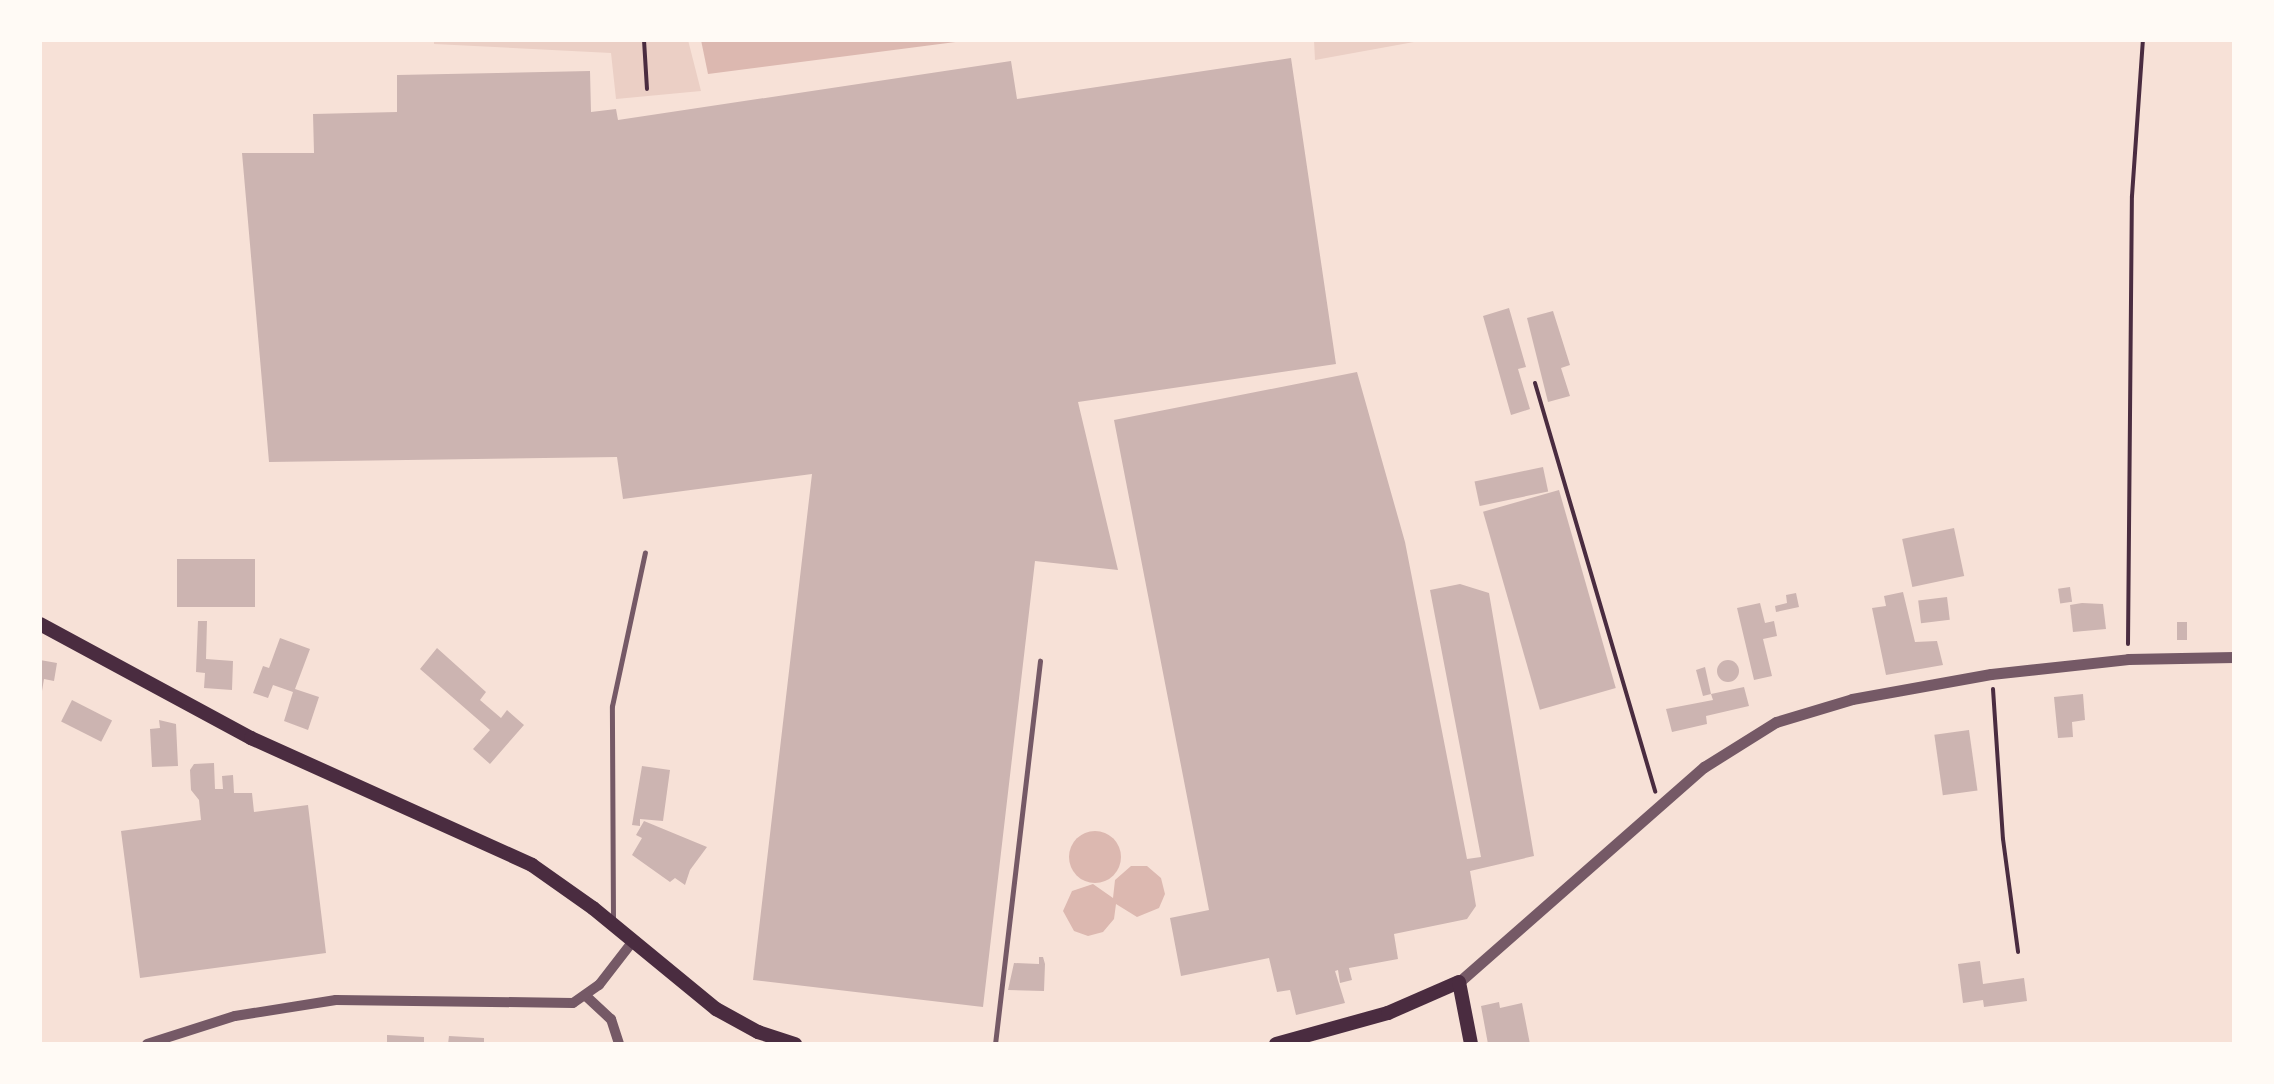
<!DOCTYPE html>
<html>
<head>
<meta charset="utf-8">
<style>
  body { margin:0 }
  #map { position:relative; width:2274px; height:1084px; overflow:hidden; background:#f7e1d7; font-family:"Fira Sans",sans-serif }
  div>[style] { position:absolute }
  .green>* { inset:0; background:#ebcfc5 }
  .water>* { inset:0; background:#dcb8b0 }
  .round { border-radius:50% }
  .building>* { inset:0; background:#ccb4b1; transform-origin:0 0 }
  .path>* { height:4px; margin:-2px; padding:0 2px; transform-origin:2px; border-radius:2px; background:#4a2c40 }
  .service>* { height:5px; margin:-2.5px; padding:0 2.5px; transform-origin:2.5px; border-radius:2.5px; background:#755966 }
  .minor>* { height:10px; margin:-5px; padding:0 5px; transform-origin:5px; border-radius:5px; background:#755966 }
  .tertiary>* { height:11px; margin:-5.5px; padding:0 5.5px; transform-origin:5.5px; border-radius:5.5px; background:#755966 }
  .secondary>* { height:14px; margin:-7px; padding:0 7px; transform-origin:7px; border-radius:7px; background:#4a2c40 }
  span { translate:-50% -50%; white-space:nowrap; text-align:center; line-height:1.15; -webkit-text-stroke:8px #fffaf5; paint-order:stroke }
  .frame { position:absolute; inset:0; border:42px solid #fffaf5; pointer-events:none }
</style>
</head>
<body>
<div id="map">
  <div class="green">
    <div style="clip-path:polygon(434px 40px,688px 40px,701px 91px,616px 99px,611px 53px,434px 44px)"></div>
    <div style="clip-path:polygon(1314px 40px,1425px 40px,1315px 60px)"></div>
  </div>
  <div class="water">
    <div style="clip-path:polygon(701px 40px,971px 40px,708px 74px)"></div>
    <div class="round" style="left:1069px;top:831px;width:52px;height:52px"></div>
    <div style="clip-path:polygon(1131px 866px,1147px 866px,1161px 878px,1165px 894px,1159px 908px,1137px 917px,1116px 904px,1114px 919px,1103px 932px,1088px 936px,1074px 931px,1063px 911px,1072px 891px,1093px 884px,1113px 898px,1115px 880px)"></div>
  </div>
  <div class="building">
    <div style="clip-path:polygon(1291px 58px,1336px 364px,1078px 402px,1118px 570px,1035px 561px,983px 1007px,753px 980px,812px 474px,623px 499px,617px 457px,269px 462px,242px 153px,314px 153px,313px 114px,397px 112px,397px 75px,590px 71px,591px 112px,616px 109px,618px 120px,1011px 61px,1017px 99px)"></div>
    <div style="clip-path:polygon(1509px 308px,1526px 367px,1518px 369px,1530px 409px,1511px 415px,1483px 316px)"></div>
    <div style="clip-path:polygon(1553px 311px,1570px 365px,1561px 368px,1570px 396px,1548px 402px,1527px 318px)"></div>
    <div style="clip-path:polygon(1357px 372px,1405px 542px,1467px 859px,1481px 857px,1430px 590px,1460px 584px,1489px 593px,1534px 856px,1470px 871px,1476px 906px,1467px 919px,1394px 934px,1398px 959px,1349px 968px,1352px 980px,1340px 983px,1338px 970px,1335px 971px,1345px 1003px,1296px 1015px,1290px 990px,1277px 992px,1269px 958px,1181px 976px,1170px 918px,1209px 910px,1114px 420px)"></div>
    <div style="left:1543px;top:467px;width:25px;height:70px;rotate:78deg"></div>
    <div style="left:1559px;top:490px;width:206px;height:79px;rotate:74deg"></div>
    <div style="left:1954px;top:528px;width:49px;height:53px;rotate:78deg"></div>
    <div style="left:255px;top:559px;width:48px;height:78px;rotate:90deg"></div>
    <div style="left:2070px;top:587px;width:15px;height:12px;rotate:82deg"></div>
    <div style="clip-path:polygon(1903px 592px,1915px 642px,1937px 641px,1943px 665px,1886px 675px,1872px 608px,1886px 606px,1884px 596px)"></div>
    <div style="clip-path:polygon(1796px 593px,1799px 607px,1776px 612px,1775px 606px,1787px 603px,1786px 595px)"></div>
    <div style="left:1947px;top:597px;width:23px;height:29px;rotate:83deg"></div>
    <div style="clip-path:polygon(1760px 603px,1765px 623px,1774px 621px,1777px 636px,1763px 639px,1772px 676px,1754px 680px,1737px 608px)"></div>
    <div style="clip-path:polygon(2082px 603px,2103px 604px,2106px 629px,2073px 632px,2070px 605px)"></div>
    <div style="clip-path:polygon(198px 621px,207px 621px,206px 659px,233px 661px,232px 690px,204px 688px,205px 673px,196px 672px)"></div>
    <div style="left:2187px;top:622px;width:18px;height:10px;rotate:90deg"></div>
    <div style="clip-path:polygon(280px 638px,310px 649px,295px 689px,319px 697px,308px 730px,284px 721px,293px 692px,273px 685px,268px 698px,253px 693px,263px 666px,269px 668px)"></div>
    <div style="clip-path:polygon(437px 648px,486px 692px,480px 700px,501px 718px,507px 710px,524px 725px,490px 764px,473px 749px,490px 730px,420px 669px)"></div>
    <div class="round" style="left:1717px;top:660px;width:22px;height:22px"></div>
    <div style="clip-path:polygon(40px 660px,57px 663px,54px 681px,44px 679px,42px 691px)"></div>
    <div style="clip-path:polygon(1705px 667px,1711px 694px,1703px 696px,1696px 670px)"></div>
    <div style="clip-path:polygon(1744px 687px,1749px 706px,1706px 716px,1707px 724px,1672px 732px,1666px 709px,1713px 700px,1711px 694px)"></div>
    <div style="clip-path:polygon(2083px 694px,2085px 720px,2072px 722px,2073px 737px,2058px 738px,2054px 697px)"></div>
    <div style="left:72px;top:700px;width:45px;height:24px;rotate:27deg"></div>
    <div style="clip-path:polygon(159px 720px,176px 724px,178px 766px,152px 767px,150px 729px,160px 728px)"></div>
    <div style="left:1969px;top:730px;width:61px;height:35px;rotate:82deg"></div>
    <div style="clip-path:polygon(214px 763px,215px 789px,223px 789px,222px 776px,233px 775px,234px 793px,252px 793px,254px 812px,308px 805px,326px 953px,140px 978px,121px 831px,201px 820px,199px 800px,191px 790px,190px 770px,194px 764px)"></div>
    <div style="clip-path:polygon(642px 766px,670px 770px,663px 821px,640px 819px,640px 826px,632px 825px)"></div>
    <div style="clip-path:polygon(644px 821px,707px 847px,690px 870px,685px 885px,675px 878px,670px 882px,632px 855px,642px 838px,636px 835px)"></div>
    <div style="clip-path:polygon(1039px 957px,1043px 957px,1045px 964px,1044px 991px,1008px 990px,1014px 963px,1039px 964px)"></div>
    <div style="clip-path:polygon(1980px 961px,1983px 984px,2024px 978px,2027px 1001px,1984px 1007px,1983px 1000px,1963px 1003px,1958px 964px)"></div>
    <div style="clip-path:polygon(1499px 1002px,1500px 1008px,1522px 1003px,1530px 1044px,1488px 1044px,1481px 1006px)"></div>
    <div style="clip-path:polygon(387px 1035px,424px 1037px,424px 1044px,387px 1044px)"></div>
    <div style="clip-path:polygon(449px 1036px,484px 1038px,484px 1044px,448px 1044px)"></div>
  </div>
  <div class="path">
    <div style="left:644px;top:40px;width:49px;rotate:86.5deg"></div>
    <div style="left:1535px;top:383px;width:426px;rotate:73.6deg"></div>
    <div style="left:2128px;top:644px;width:448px;rotate:-89.5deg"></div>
    <div style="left:2132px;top:196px;width:156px;rotate:-86deg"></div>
    <div style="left:1993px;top:689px;width:150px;rotate:86.2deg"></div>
    <div style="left:2003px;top:839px;width:114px;rotate:82.4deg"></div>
  </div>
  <div class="service">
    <div style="left:613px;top:920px;width:214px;rotate:-90.3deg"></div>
    <div style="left:612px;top:706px;width:157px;rotate:-77.9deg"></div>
    <div style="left:995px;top:1044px;width:386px;rotate:-83.3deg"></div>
  </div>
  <div class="minor">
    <div style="left:587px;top:997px;width:33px;rotate:43deg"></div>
    <div style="left:611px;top:1019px;width:26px;rotate:72deg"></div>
    <div style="left:147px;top:1044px;width:92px;rotate:-17.7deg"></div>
    <div style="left:235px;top:1016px;width:102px;rotate:-9deg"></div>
    <div style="left:336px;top:1000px;width:237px;rotate:0.7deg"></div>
    <div style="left:573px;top:1003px;width:32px;rotate:-35deg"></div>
    <div style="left:599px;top:985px;width:56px;rotate:-52.3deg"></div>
  </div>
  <div class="tertiary">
    <div style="left:1459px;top:982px;width:326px;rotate:-41.3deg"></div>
    <div style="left:1704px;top:767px;width:85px;rotate:-32deg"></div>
    <div style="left:1776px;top:722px;width:79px;rotate:-16.8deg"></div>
    <div style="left:1852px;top:699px;width:141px;rotate:-10.2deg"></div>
    <div style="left:1991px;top:674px;width:138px;rotate:-6.2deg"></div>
    <div style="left:2128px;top:659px;width:106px;rotate:-1.1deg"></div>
  </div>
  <div class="secondary">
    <div style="left:40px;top:624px;width:240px;rotate:28.4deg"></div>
    <div style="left:251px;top:738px;width:308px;rotate:24.3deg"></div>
    <div style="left:532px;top:865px;width:75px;rotate:35.2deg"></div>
    <div style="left:593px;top:908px;width:159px;rotate:39.4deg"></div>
    <div style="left:716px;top:1009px;width:48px;rotate:28.7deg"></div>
    <div style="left:758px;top:1032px;width:39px;rotate:18deg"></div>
    <div style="left:1276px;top:1044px;width:116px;rotate:-15.5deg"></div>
    <div style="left:1388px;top:1013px;width:77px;rotate:-23.6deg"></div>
    <div style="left:1459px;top:982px;width:63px;rotate:79deg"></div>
  </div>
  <div class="frame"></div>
</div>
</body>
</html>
